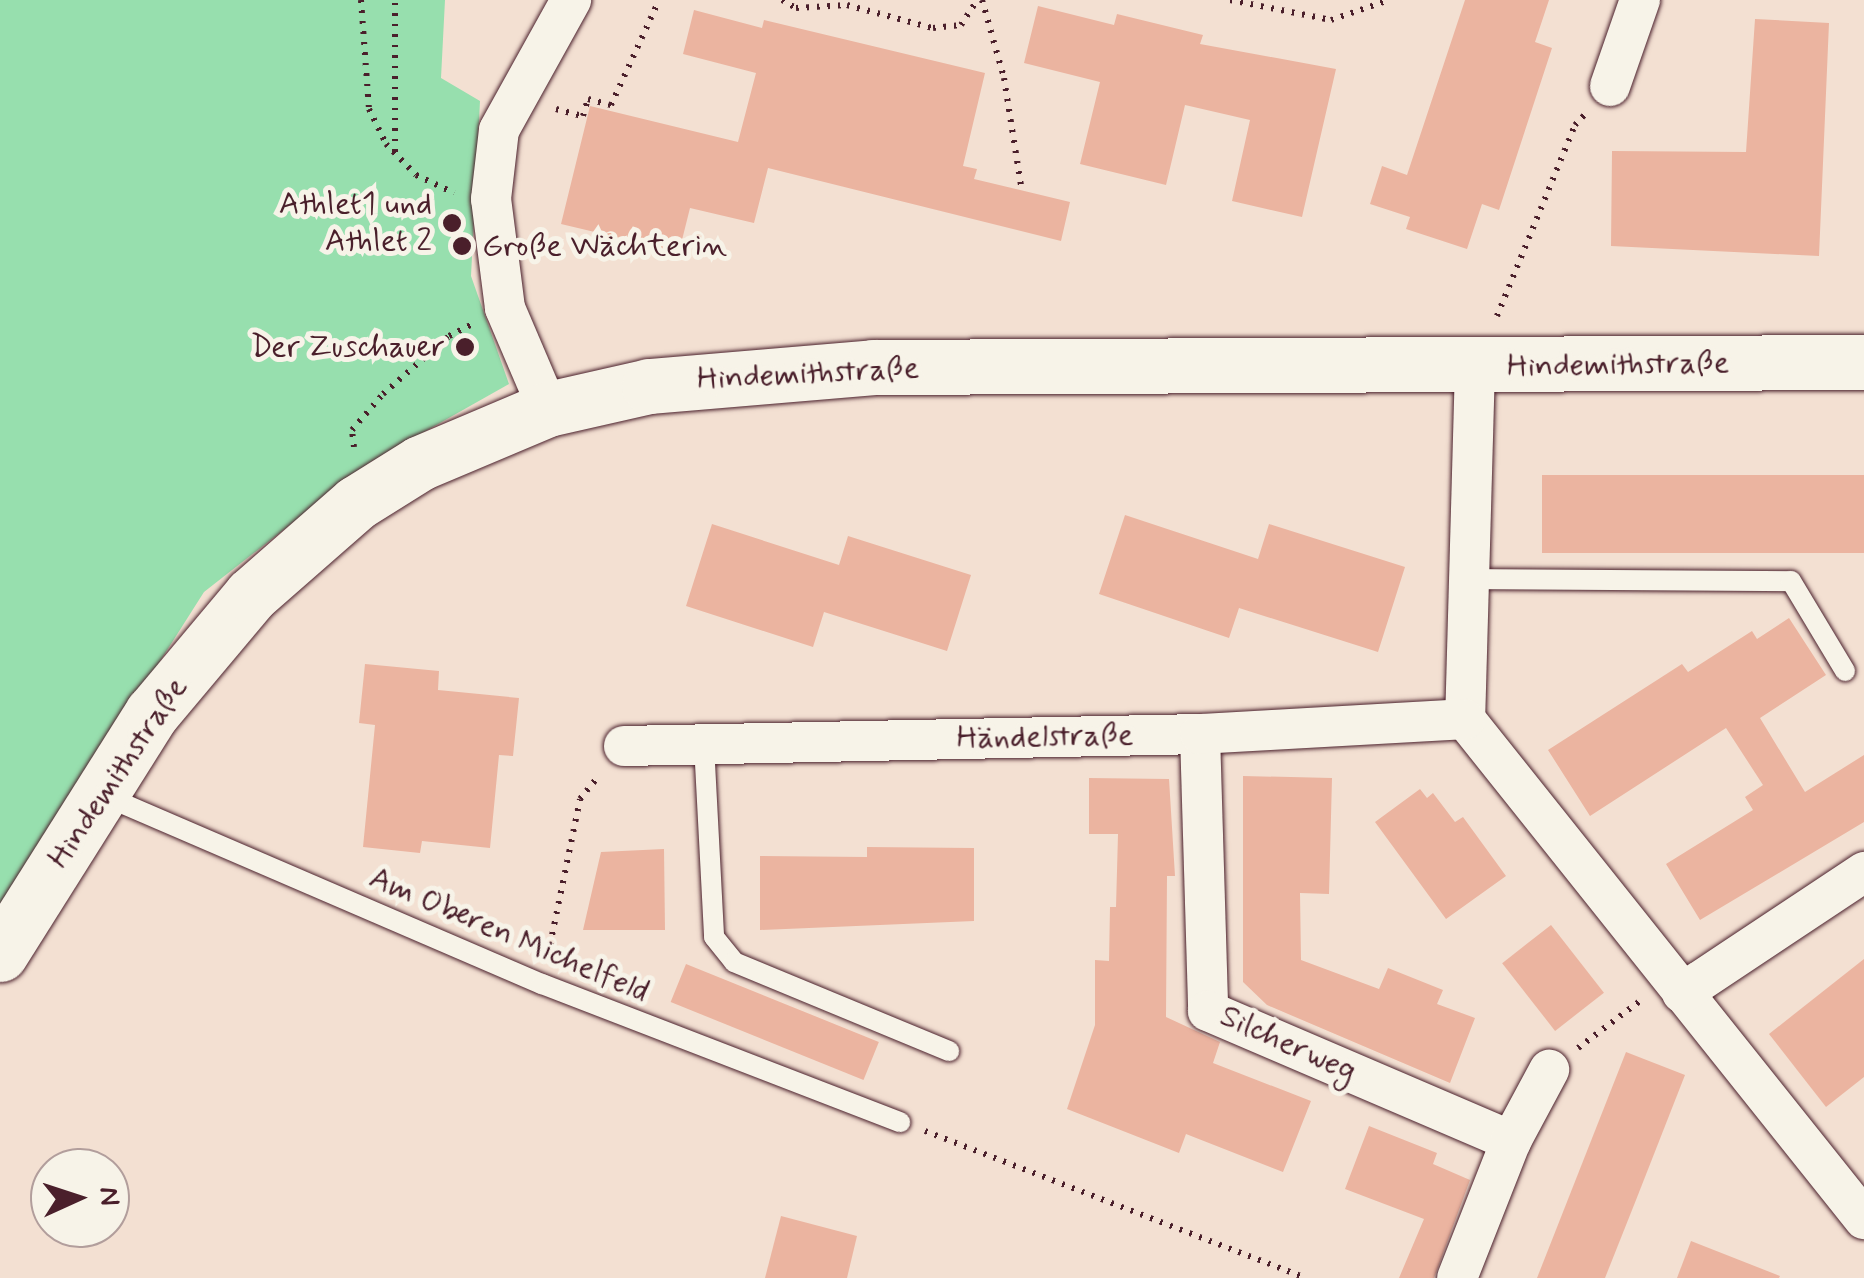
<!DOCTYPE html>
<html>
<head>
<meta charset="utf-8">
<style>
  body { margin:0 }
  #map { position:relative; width:1864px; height:1278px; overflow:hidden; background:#f3e0d2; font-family:Mynerve,sans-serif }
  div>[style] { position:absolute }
  .green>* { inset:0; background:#97dfae }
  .building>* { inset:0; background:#ebb4a0; transform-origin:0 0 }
  .path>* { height:6px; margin-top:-3px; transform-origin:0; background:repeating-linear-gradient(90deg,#4a1f2b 0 2.5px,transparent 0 10.5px) }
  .roads { filter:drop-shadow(0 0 2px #4a1f2b) drop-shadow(0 0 2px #4a1f2b) }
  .lane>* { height:20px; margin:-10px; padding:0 10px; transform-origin:10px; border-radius:10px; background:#f7f3e8 }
  .street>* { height:40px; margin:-20px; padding:0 20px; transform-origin:20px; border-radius:20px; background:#f7f3e8 }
  .secondary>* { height:55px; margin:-27.5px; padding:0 27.5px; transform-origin:27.5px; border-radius:27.5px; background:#f7f3e8 }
  .dots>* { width:28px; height:28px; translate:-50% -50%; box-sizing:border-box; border:5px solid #f7f3e8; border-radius:50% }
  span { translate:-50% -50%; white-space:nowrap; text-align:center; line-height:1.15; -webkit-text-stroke:10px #f7f3e8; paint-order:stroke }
  .poi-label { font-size:32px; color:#4a1f2b }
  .right { translate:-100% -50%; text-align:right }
  .left { translate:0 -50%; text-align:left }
  .street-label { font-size:32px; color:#4a1f2b }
  .north { position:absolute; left:30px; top:1148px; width:100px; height:100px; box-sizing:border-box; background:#f7f3e8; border:2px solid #b29e9c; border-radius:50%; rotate:87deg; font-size:28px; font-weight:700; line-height:40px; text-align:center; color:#4a1f2b }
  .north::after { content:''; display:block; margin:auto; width:35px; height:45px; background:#4a1f2b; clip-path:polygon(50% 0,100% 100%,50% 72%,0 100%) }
</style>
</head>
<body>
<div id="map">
  <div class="green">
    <div style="clip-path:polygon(0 0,445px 0,441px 78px,480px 101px,471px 276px,509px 384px,369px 463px,204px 592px,0 913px)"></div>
  </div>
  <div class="building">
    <div style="clip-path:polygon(1465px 0,1549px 0,1535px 42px,1552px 48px,1499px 210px,1482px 204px,1467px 249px,1406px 229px,1410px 217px,1370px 204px,1382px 166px,1407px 175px)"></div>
    <div style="clip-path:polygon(1038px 6px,1114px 25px,1117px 14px,1203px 35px,1200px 44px,1336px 69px,1302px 217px,1232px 201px,1250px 120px,1185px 105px,1166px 185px,1080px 164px,1100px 82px,1024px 63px)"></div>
    <div style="clip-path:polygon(694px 10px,762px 28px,764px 20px,985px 73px,963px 166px,977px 169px,974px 179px,1070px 202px,1061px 241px,768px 168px,754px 223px,690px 208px,679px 252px,561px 224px,590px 106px,738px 142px,756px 73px,683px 54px)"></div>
    <div style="clip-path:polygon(1755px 19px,1829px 23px,1819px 256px,1611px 246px,1612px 151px,1746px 152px)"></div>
    <div style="left:1542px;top:475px;width:322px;height:78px"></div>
    <div style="clip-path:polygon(1125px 515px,1258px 559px,1269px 524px,1405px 567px,1378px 652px,1239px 608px,1229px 638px,1099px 594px)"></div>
    <div style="clip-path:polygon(712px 524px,839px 565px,848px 536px,971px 575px,947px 651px,824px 612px,813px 647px,686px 606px)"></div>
    <div style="clip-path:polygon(1789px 618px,1826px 675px,1760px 718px,1805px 792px,1864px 755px,1864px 822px,1700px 920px,1666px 864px,1753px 810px,1745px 797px,1763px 785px,1726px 728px,1590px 816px,1548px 750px,1682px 664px,1688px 672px,1752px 631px,1757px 639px)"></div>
    <div style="clip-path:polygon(365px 664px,439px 671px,438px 690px,519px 698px,513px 756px,499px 755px,490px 848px,422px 841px,420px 853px,363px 847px,375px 725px,359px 723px)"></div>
    <div style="clip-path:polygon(1243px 776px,1332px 778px,1329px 894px,1300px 893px,1301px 960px,1379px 989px,1388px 968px,1443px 990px,1437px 1004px,1475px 1018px,1450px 1083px,1267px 1005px,1243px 982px)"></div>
    <div style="clip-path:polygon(1089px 778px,1169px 779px,1175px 876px,1167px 876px,1166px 1017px,1220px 1042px,1213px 1063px,1311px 1101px,1283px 1172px,1186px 1134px,1179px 1153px,1067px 1109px,1095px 1025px,1095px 960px,1109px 961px,1110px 907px,1116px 907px,1118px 834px,1089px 834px)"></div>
    <div style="clip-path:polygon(1420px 789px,1427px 798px,1433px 793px,1455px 822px,1463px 817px,1506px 876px,1446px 919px,1375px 822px)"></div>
    <div style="clip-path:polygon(867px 847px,974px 848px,974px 921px,760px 930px,760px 856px,867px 857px)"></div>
    <div style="clip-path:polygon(664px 849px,665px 930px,583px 930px,601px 852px)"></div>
    <div style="left:1551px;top:925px;width:86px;height:62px;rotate:52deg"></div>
    <div style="clip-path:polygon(1864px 959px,1864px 1077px,1826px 1107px,1769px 1034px)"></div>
    <div style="left:686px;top:964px;width:208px;height:41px;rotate:22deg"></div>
    <div style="clip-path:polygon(1626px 1052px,1685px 1075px,1636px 1200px,1605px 1278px,1537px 1278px)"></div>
    <div style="clip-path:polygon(1369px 1126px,1437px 1153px,1433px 1164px,1470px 1180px,1434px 1278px,1399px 1278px,1424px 1219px,1345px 1189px)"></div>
    <div style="clip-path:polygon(781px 1216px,857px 1236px,847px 1278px,765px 1278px)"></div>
    <div style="clip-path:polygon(1691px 1241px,1780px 1276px,1779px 1278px,1677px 1278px)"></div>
  </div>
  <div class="path">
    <div style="left:361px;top:0;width:109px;rotate:85.8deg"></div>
    <div style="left:369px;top:109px;width:39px;rotate:64deg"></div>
    <div style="left:386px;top:144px;width:43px;rotate:45.9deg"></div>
    <div style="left:416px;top:175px;width:42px;rotate:25.3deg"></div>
    <div style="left:782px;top:0;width:16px;rotate:30deg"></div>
    <div style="left:796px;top:8px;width:51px;rotate:-3.4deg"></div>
    <div style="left:847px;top:5px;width:89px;rotate:15deg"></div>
    <div style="left:933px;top:28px;width:28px;rotate:-6deg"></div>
    <div style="left:961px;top:25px;width:30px;rotate:-57deg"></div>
    <div style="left:982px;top:0;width:81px;rotate:74.2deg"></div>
    <div style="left:1004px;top:78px;width:108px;rotate:81deg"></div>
    <div style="left:1230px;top:0;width:103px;rotate:11.2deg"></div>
    <div style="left:1331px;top:20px;width:61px;rotate:-19deg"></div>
    <div style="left:556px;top:109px;width:28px;rotate:15deg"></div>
    <div style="left:583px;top:116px;width:18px;rotate:-74deg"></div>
    <div style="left:588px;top:99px;width:24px;rotate:15deg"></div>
    <div style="left:611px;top:105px;width:115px;rotate:-65.4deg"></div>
    <div style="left:395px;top:152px;width:152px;rotate:-90deg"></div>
    <div style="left:1497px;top:316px;width:206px;rotate:-67.8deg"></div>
    <div style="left:1575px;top:125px;width:16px;rotate:-47deg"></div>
    <div style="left:354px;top:447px;width:17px;rotate:-97deg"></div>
    <div style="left:352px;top:430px;width:48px;rotate:-49.3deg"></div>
    <div style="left:383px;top:394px;width:88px;rotate:-41.3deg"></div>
    <div style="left:449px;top:336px;width:25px;rotate:-27deg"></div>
    <div style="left:548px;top:955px;width:159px;rotate:-78.4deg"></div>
    <div style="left:580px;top:799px;width:28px;rotate:-51deg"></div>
    <div style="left:1578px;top:1048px;width:78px;rotate:-37.2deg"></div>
    <div style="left:925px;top:1131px;width:407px;rotate:21.1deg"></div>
  </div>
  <div class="roads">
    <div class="lane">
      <div style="left:1469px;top:579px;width:322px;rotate:0.4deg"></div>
      <div style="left:1791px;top:581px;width:105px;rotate:59deg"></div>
      <div style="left:704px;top:744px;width:193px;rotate:87deg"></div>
      <div style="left:714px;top:937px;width:32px;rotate:51deg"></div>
      <div style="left:734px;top:962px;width:233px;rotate:22.5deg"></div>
      <div style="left:105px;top:796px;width:476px;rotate:23.3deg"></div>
      <div style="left:542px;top:984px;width:384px;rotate:21.1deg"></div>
    </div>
    <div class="street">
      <div style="left:1610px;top:86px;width:91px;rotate:-70.8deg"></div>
      <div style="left:1475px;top:366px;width:353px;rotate:91.6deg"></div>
      <div style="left:1465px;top:719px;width:640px;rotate:51.41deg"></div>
      <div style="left:548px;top:409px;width:110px;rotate:-113.1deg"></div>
      <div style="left:505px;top:308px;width:110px;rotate:-97.3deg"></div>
      <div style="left:491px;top:199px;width:69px;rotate:-83.4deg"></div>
      <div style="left:499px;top:130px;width:149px;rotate:-61deg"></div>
      <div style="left:1200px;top:734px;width:277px;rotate:88.3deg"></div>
      <div style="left:1208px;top:1011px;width:330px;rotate:23.2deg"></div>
      <div style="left:1511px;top:1141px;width:147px;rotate:111.5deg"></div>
      <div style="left:624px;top:746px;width:576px;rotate:-1.19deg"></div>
      <div style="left:1200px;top:734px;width:265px;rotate:-3.2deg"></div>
      <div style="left:1682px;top:993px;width:219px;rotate:-33.6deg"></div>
      <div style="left:1511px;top:1141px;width:81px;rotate:-61.8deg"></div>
    </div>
    <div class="secondary">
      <div style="left:0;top:954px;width:285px;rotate:-57.8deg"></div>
      <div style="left:152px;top:713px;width:154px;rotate:-50deg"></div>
      <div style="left:251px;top:595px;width:140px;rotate:-41.2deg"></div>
      <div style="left:356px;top:503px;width:75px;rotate:-32deg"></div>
      <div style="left:420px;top:463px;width:139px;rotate:-22.9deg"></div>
      <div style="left:548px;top:409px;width:104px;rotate:-12.8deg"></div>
      <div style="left:649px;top:386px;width:225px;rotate:-4.8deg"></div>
      <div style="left:873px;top:367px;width:991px;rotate:-0.29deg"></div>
    </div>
  </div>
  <div class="dots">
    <div style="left:452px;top:223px;background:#4a1f2b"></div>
    <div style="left:462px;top:246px;background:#4a1f2b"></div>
    <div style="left:465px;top:347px;background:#4a1f2b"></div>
  </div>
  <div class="poi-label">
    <span class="right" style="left:432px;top:223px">Athlet1 und<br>Athlet 2</span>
    <span class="left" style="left:482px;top:246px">Große Wächterin</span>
    <span class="right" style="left:445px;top:347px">Der Zuschauer</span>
  </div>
  <div class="street-label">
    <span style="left:1618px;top:365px;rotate:-1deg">Hindemithstraße</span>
    <span style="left:808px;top:374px;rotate:-3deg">Hindemithstraße</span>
    <span style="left:1045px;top:737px;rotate:-1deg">Händelstraße</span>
    <span style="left:118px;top:773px;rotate:-56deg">Hindemithstraße</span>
    <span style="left:509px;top:935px;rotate:23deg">Am Oberen Michelfeld</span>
    <span style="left:1288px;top:1044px;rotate:24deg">Silcherweg</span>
  </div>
  <div class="north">N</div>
</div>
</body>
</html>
